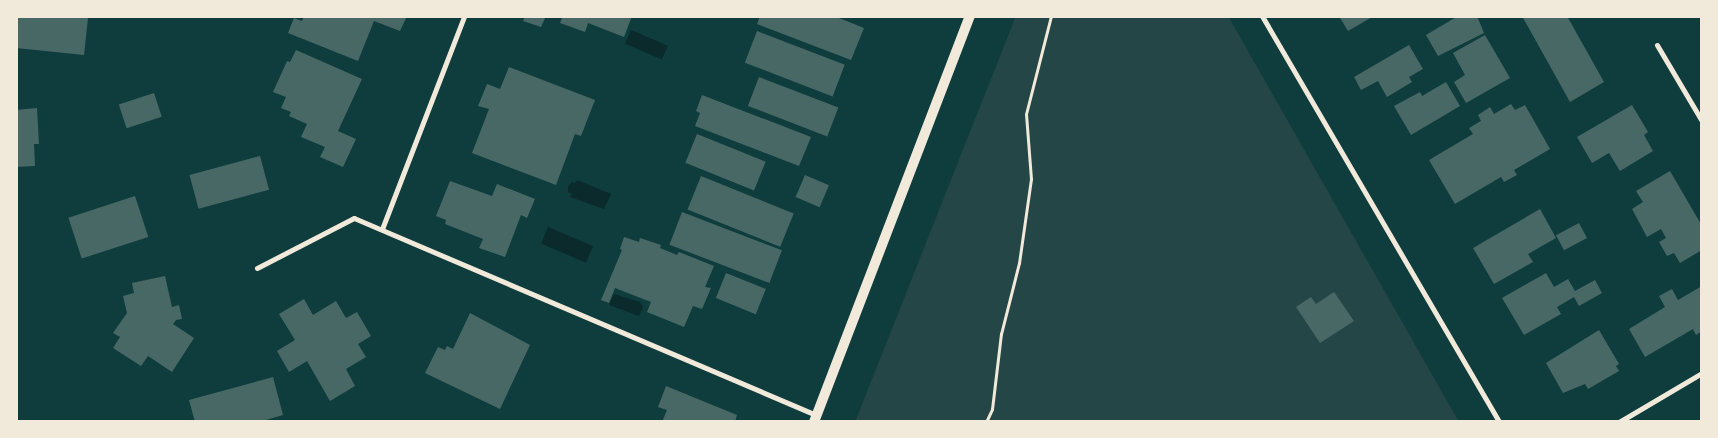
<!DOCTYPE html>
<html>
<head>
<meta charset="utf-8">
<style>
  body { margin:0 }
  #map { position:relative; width:1718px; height:438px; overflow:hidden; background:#0f3d3e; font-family:"Work Sans",sans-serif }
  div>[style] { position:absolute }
  .green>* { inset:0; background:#244646 }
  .water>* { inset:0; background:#0a2a2b; transform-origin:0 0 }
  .building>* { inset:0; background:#486865; transform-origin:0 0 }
  .path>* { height:3px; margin:-1.5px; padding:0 1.5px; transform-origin:1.5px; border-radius:1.5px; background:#f1e9da }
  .minor>* { height:5px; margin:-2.5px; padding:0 2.5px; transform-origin:2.5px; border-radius:2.5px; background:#f1e9da }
  .secondary>* { height:10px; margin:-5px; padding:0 5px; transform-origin:5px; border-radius:5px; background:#f1e9da }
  span { translate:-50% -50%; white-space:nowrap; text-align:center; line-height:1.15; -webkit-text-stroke:4px #f1e9da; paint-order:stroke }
  .frame { position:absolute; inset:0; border:18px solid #f1e9da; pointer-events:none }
</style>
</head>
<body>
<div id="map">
  <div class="green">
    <div style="clip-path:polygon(1016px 16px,1228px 16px,1459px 422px,855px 422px)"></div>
  </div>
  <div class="water">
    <div style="left:631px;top:30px;width:40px;height:15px;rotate:23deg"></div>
    <div style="clip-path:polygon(577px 180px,611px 194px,604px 209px,570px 197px,572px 194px,568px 192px,568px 186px,572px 182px,575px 183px)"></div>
    <div style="left:548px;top:227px;width:49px;height:18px;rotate:23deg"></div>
    <div style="clip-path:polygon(614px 294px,640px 302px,643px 307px,639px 316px,609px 305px)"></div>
  </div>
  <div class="building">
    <div style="clip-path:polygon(16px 16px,88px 18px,84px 55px,16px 48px)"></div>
    <div style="clip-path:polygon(304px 16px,407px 16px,400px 31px,374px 21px,358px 61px,288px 33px,294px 18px,302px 21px)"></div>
    <div style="clip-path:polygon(525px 16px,546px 16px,541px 27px,523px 21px)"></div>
    <div style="clip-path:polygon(558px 16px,632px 16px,624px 37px,588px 23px,585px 32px,560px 23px,562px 18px)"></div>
    <div style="clip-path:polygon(760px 16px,834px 16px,864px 28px,851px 60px,757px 24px)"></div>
    <div style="clip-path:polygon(1339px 16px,1374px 16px,1348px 31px)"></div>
    <div style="clip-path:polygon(1458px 16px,1477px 16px,1484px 33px,1438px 56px,1426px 35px)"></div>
    <div style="clip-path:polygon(1522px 16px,1567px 16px,1604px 82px,1570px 102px)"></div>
    <div style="left:757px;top:31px;width:94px;height:34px;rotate:21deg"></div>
    <div style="clip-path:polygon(1485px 35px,1510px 78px,1466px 103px,1454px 82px,1465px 75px,1453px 53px)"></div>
    <div style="clip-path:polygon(1409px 45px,1423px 69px,1409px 77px,1412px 82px,1387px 97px,1378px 81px,1361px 90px,1354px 77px)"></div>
    <div style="clip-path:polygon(296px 50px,362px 79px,338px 131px,356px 139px,343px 167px,320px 157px,325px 147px,301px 137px,307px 124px,289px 116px,291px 112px,281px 108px,286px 97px,273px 92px,287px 61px,290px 62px)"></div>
    <div style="clip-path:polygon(509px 67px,595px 100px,581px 136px,575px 134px,556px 185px,472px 153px,489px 109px,478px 106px,487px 84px,500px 89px)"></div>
    <div style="left:759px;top:77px;width:85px;height:31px;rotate:21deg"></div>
    <div style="clip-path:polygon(1446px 82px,1460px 106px,1411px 135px,1394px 106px,1420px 92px,1422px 96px)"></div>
    <div style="left:154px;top:93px;width:25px;height:37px;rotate:72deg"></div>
    <div style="clip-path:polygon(702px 95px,811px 137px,799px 166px,695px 126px,700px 113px,696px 111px)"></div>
    <div style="clip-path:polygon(1511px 104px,1515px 110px,1525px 105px,1550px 149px,1514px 170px,1517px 175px,1504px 182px,1501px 177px,1455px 204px,1429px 160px,1473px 134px,1469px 128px,1481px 121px,1478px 115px,1490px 107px,1494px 114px)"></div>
    <div style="clip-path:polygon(1632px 105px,1648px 132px,1644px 135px,1653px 151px,1620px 171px,1609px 153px,1592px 163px,1577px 137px)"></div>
    <div style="clip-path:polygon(37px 108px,39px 144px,34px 144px,35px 166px,16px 167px,16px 110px)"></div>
    <div style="left:697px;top:134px;width:74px;height:31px;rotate:22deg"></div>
    <div style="left:260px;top:156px;width:35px;height:73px;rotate:75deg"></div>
    <div style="clip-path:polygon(1670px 171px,1702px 226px,1702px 250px,1680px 263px,1674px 253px,1667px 256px,1659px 242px,1666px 238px,1661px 229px,1647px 237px,1632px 209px,1643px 202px,1636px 191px)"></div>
    <div style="left:805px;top:175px;width:26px;height:24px;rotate:23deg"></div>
    <div style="left:701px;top:176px;width:100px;height:36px;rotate:22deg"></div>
    <div style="clip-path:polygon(450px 181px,492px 196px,497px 184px,535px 199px,527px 218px,521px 215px,505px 257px,479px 248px,483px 239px,445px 224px,446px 220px,436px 216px)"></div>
    <div style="left:135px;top:196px;width:43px;height:70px;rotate:72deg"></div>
    <div style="clip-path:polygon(1540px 209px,1556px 238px,1528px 254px,1533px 262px,1494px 284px,1473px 248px)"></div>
    <div style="left:682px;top:212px;width:107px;height:35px;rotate:21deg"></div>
    <div style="left:1579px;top:223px;width:17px;height:26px;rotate:62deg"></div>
    <div style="clip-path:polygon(624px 237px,639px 242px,640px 238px,661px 245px,660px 248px,677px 255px,679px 252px,714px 266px,705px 287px,711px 288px,702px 309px,693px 306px,684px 327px,647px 312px,651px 302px,615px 288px,609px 303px,601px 300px,622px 250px,620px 249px)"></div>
    <div style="left:726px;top:273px;width:43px;height:27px;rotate:22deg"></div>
    <div style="clip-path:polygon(1546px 273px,1554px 287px,1568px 279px,1575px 291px,1595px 280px,1602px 293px,1579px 306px,1574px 297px,1557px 307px,1561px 314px,1524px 335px,1502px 298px)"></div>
    <div style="clip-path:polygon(165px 276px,172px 307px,179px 305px,182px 319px,176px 320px,173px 324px,194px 338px,172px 372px,148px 356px,141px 366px,113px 348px,120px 337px,113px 333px,127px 313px,123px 296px,134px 293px,132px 283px)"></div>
    <div style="clip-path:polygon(1702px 286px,1702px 331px,1696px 335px,1693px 329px,1645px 357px,1629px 329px,1665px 307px,1659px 296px,1672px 289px,1678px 300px)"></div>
    <div style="clip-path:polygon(1334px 292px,1354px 321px,1320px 343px,1296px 307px,1311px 297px,1316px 304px)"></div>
    <div style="clip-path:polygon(304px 299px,313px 315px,336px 301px,346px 318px,357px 312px,371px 336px,358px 344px,366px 357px,346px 369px,355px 386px,330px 401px,307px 361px,289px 372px,277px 351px,295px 340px,279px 314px)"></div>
    <div style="clip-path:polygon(470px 313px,530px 345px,500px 409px,425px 373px,438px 347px,445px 350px,447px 346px,453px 349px)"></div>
    <div style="clip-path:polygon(1599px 330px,1619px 364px,1616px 366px,1619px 371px,1588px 389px,1585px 384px,1563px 393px,1546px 363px)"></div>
    <div style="clip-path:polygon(273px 377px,283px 415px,259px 422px,195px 422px,189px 400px)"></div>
    <div style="clip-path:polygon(666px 386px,737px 415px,735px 422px,662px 422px,667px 410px,658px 407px)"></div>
  </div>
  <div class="path">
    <div style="left:986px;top:422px;width:14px;rotate:-65deg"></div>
    <div style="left:992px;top:409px;width:76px;rotate:-83.2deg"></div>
    <div style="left:1001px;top:334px;width:73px;rotate:-75.8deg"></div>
    <div style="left:1019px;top:263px;width:85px;rotate:-81.9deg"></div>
    <div style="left:1031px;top:179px;width:65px;rotate:-94.4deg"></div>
    <div style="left:1026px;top:114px;width:101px;rotate:-75.7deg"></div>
  </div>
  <div class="minor">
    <div style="left:1262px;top:16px;width:470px;rotate:59.7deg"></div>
    <div style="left:1657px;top:45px;width:88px;rotate:59.4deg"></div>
    <div style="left:382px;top:229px;width:228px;rotate:-68.9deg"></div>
    <div style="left:257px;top:268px;width:109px;rotate:-27.3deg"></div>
    <div style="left:354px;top:218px;width:502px;rotate:23.09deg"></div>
    <div style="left:1619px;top:422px;width:96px;rotate:-30.6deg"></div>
  </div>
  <div class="secondary">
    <div style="left:814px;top:422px;width:435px;rotate:-69deg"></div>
  </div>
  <div class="frame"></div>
</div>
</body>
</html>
